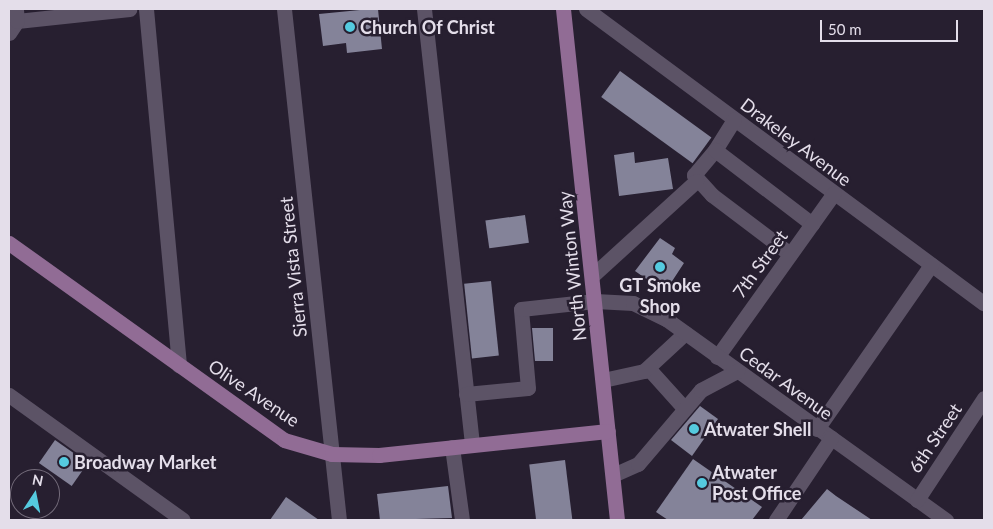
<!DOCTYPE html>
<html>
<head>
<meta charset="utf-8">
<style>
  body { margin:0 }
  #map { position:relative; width:993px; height:529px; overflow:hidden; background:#271f30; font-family:Lato,sans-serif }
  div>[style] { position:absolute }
  .building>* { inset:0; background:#848399; transform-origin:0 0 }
  .minor>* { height:15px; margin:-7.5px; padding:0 7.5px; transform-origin:7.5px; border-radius:7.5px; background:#5c5366 }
  .major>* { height:15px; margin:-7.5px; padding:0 7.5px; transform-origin:7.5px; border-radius:7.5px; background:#916c95 }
  .dots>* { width:14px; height:14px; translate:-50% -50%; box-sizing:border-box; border:2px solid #271f30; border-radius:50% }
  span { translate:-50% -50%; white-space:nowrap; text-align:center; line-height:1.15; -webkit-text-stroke:5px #271f30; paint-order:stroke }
  .poi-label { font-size:18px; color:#e4deea; font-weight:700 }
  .left { translate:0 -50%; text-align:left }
  .street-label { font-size:18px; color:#e4deea }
  .frame { position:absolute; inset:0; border:10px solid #e4deea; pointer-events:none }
  .north { position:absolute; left:10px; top:469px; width:50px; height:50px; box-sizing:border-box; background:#271f30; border:1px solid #736b7a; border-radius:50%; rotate:11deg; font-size:14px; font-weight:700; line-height:20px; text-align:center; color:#e4deea }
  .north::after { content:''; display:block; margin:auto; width:18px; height:22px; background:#55cadf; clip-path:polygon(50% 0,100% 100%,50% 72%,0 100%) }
  .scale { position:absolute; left:820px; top:20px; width:138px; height:22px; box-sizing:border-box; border:2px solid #e4deea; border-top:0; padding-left:6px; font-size:15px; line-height:18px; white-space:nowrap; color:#e4deea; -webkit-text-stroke:4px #271f30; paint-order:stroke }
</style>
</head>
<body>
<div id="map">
  <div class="building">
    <div style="clip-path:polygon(370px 9px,378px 9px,382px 49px,347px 53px,346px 43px,323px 46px,319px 14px)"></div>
    <div style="left:620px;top:71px;width:113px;height:32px;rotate:36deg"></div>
    <div style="clip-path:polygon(634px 152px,635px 163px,668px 158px,673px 189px,619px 196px,614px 155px)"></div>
    <div style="left:525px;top:215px;width:28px;height:40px;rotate:82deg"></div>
    <div style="clip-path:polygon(660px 238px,675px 248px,672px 254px,684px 263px,665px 292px,635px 271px)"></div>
    <div style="left:491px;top:281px;width:75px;height:27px;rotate:84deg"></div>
    <div style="clip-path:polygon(532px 328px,553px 328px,553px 361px,535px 361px)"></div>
    <div style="clip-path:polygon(700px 406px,718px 419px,692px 456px,671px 440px)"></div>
    <div style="left:55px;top:440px;width:40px;height:28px;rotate:35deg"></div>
    <div style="clip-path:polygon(693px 459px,762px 507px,752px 520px,668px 520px,656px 512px)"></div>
    <div style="left:565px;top:460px;width:60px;height:36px;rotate:83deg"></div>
    <div style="clip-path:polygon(448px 486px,452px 518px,380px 520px,377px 494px)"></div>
    <div style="clip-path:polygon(827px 489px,836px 496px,872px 520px,801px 520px)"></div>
    <div style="clip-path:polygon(286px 497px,319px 520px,270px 520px)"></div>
  </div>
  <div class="minor">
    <div style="left:146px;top:9px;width:358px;rotate:84.7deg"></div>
    <div style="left:284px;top:9px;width:514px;rotate:83.86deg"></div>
    <div style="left:424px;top:9px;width:438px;rotate:83.7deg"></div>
    <div style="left:586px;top:9px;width:495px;rotate:36.5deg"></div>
    <div style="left:17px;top:21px;width:113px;rotate:-6.1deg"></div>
    <div style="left:9px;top:33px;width:14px;rotate:-56deg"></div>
    <div style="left:17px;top:21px;width:12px;rotate:-95deg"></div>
    <div style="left:715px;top:150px;width:36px;rotate:-58deg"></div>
    <div style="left:790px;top:254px;width:98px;rotate:-142.9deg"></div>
    <div style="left:712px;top:195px;width:27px;rotate:-132deg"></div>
    <div style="left:694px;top:175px;width:33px;rotate:-50deg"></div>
    <div style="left:715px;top:150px;width:122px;rotate:37.3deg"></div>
    <div style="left:592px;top:276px;width:141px;rotate:-42.4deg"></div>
    <div style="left:717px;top:357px;width:201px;rotate:-54.5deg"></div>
    <div style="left:648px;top:368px;width:54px;rotate:48deg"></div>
    <div style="left:603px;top:380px;width:42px;rotate:-12.4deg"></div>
    <div style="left:644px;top:371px;width:56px;rotate:-42.8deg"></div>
    <div style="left:466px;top:394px;width:62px;rotate:-5.5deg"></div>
    <div style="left:528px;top:388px;width:79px;rotate:-95.1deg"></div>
    <div style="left:521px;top:309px;width:74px;rotate:-6.2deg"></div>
    <div style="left:595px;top:301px;width:38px;rotate:3deg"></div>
    <div style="left:633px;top:303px;width:37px;rotate:26deg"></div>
    <div style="left:666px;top:319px;width:345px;rotate:35.7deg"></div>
    <div style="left:9px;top:395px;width:214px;rotate:35.7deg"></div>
    <div style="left:817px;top:429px;width:200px;rotate:-55.2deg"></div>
    <div style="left:452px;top:447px;width:74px;rotate:82.2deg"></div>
    <div style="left:613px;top:475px;width:27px;rotate:-24deg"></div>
    <div style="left:638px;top:464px;width:97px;rotate:-49.6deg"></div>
    <div style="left:701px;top:390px;width:41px;rotate:-27.8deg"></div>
    <div style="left:917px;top:500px;width:122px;rotate:-56.7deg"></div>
    <div style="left:776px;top:520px;width:99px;rotate:-56.1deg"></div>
  </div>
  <div class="major">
    <div style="left:563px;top:9px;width:514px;rotate:83.97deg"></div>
    <div style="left:9px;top:243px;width:338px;rotate:35.6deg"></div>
    <div style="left:284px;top:440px;width:50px;rotate:16.3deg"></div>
    <div style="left:332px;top:454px;width:47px;rotate:1.2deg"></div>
    <div style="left:379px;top:455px;width:230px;rotate:-6deg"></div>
  </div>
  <div class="dots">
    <div style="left:350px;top:27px;background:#55cadf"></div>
    <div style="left:660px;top:267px;background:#55cadf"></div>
    <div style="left:694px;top:429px;background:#55cadf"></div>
    <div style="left:64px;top:462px;background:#55cadf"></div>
    <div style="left:702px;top:483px;background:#55cadf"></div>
  </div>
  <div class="poi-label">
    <span class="left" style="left:360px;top:27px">Church Of Christ</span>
    <span style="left:660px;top:296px">GT Smoke<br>Shop</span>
    <span class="left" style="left:704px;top:429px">Atwater Shell</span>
    <span class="left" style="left:74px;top:462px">Broadway Market</span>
    <span class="left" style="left:712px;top:483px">Atwater<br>Post Office</span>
  </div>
  <div class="street-label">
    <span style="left:796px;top:142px;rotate:37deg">Drakeley Avenue</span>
    <span style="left:760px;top:264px;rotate:-54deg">7th Street</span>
    <span style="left:572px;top:266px;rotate:-96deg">North Winton Way</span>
    <span style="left:293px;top:267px;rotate:-96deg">Sierra Vista Street</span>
    <span style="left:786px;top:383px;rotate:36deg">Cedar Avenue</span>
    <span style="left:254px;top:393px;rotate:34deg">Olive Avenue</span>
    <span style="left:935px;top:438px;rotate:-56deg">6th Street</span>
  </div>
  <div class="frame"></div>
  <div class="north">N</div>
  <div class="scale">50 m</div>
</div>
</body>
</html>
